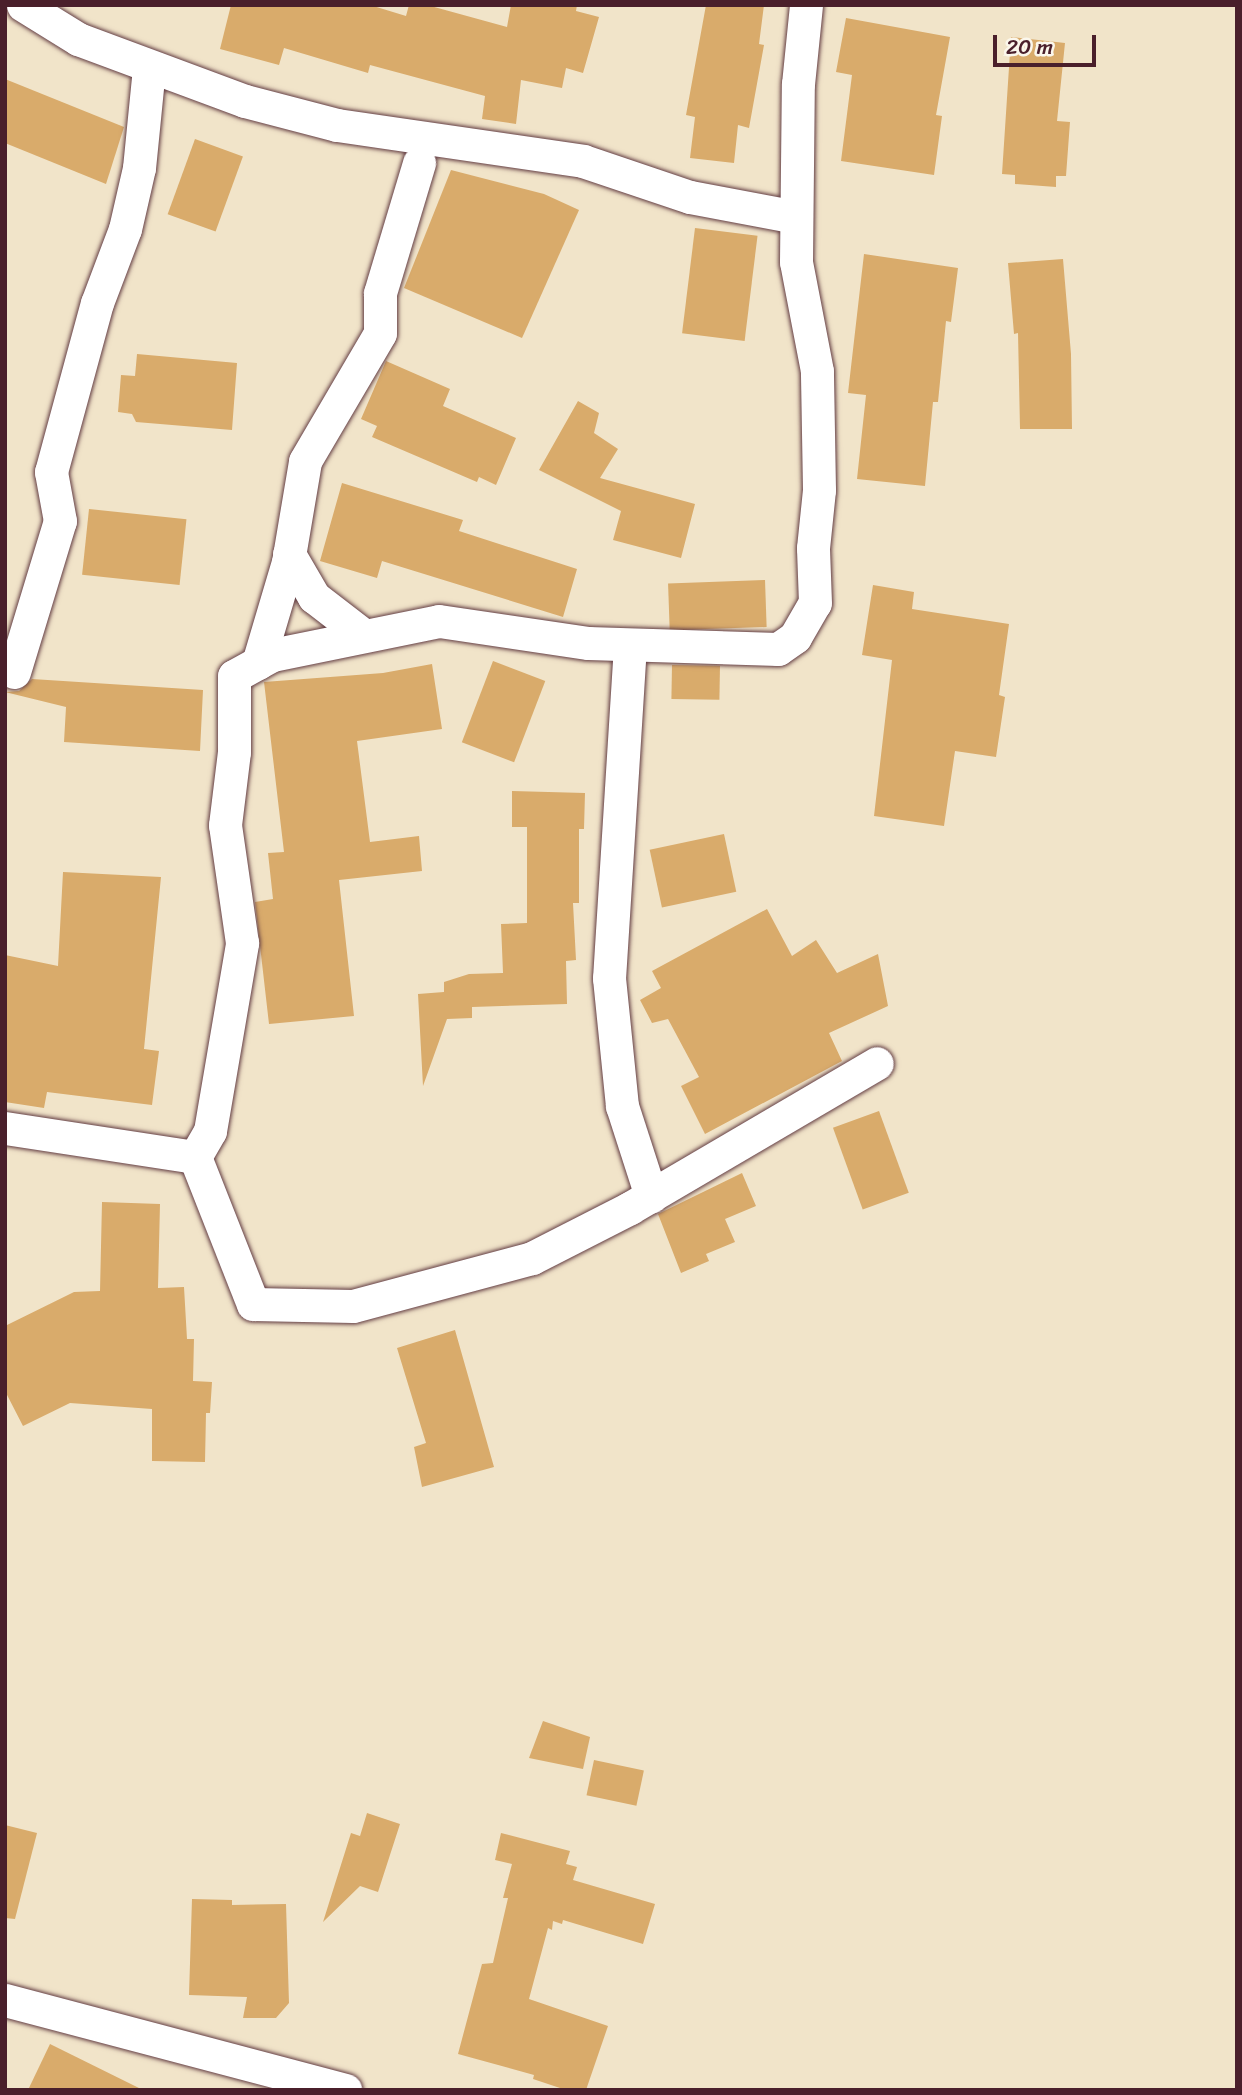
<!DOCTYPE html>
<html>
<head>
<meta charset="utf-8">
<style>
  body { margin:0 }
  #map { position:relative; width:1242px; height:2095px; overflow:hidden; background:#f1e4c9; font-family:Sriracha,sans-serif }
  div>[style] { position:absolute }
  .building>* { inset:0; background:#d9ab6b; transform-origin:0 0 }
  .roads { filter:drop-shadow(0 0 2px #633d43) drop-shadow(0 0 2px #633d43) }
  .street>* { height:33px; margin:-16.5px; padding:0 16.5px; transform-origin:16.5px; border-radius:16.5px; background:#fff }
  span { translate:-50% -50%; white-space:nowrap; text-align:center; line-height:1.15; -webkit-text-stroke:7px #fbf7ec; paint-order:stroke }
  .frame { position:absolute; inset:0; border:7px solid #4a1f2b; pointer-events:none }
  .scale { position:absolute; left:993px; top:35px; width:103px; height:32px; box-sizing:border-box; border:4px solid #4a1f2b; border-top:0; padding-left:9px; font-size:21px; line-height:24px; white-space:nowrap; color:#4a1f2b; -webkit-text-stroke:5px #fbf7ec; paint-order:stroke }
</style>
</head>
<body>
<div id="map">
  <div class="building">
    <div style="clip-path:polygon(231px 5px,370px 5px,406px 16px,409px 5px,427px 5px,507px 27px,511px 5px,577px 5px,576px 11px,599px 17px,583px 73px,566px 68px,562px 88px,521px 80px,516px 124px,482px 119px,485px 96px,370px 65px,368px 73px,284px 48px,279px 65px,220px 49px)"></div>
    <div style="clip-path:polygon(706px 5px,764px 5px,759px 44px,764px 45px,749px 128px,738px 125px,734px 163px,690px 158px,695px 117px,686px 115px)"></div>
    <div style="clip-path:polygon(846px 18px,950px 37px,936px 115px,942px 116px,934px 175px,841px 161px,852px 75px,836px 72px)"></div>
    <div style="clip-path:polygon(1011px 37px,1065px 43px,1057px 121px,1070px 122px,1066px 176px,1056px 176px,1056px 187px,1015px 184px,1015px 175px,1002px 174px)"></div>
    <div style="clip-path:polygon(5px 79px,124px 127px,106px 184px,5px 143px)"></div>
    <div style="left:195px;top:139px;width:51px;height:80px;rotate:20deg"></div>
    <div style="clip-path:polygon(451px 170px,544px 194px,579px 210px,522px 338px,404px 288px)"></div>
    <div style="left:695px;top:228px;width:63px;height:106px;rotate:7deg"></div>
    <div style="clip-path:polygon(864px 254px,958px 268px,951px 322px,946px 321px,938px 402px,933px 402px,925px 486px,857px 479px,866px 395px,848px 393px)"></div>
    <div style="clip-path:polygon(1063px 259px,1071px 354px,1072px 429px,1020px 429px,1018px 333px,1014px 334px,1008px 263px)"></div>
    <div style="clip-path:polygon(137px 354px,237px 363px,232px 430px,136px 422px,132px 414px,118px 412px,121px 375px,135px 376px)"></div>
    <div style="clip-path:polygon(386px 361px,450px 389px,443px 406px,516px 438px,496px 485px,479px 477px,477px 482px,372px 437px,377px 426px,361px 419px)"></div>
    <div style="clip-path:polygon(578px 401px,599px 413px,594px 433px,618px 449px,600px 478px,695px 504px,681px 558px,613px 540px,621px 511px,539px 470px)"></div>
    <div style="clip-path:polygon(342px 483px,463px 520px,459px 531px,577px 569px,563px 617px,382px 561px,377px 578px,320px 561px)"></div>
    <div style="left:89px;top:509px;width:98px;height:66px;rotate:6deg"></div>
    <div style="left:765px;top:580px;width:47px;height:97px;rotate:88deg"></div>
    <div style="clip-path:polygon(873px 585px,914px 592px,912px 609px,1009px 624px,999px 695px,1005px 697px,996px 757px,955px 751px,944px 826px,874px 816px,892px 660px,862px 655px)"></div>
    <div style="left:493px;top:661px;width:56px;height:87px;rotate:21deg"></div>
    <div style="clip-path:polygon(432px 664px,442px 729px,357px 741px,370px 842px,419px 836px,422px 871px,339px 880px,354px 1016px,269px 1024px,255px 902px,273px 899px,268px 853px,284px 852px,264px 682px,383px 673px)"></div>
    <div style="left:672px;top:665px;width:48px;height:34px;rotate:1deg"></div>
    <div style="clip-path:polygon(32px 679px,203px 690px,200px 751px,64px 742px,66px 707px,5px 692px,19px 691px)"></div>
    <div style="clip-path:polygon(512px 791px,585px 793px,584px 829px,579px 829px,579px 903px,573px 903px,576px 960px,566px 961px,567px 1004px,472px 1007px,472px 1018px,447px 1019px,423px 1086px,418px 994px,444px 992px,444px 982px,469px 974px,503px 973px,501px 924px,527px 923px,527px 827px,512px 827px)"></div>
    <div style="left:724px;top:834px;width:59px;height:76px;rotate:78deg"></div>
    <div style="clip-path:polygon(63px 872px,161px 877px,144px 1049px,159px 1051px,152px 1105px,47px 1092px,44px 1108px,5px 1102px,5px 955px,58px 966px)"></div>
    <div style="clip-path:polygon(767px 909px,792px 956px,816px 940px,837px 973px,878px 954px,888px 1006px,829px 1033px,842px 1061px,705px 1134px,681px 1086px,699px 1077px,668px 1019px,652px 1023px,640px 1000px,661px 988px,652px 971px)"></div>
    <div style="left:879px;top:1111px;width:87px;height:49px;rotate:70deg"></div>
    <div style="clip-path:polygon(742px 1173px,756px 1206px,725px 1219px,735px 1242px,706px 1254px,709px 1261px,681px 1273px,658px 1214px)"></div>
    <div style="clip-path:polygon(102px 1202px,160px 1204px,158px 1288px,184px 1287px,187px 1339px,194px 1339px,193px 1381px,212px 1382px,210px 1413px,206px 1413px,205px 1462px,152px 1461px,152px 1409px,70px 1403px,23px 1426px,5px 1391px,5px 1326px,74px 1292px,100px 1291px)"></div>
    <div style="clip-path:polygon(455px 1330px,494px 1467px,422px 1487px,414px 1447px,426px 1443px,397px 1348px)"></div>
    <div style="clip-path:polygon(543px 1721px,590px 1737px,583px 1769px,529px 1758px)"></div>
    <div style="left:594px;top:1760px;width:51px;height:36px;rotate:12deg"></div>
    <div style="clip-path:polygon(367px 1813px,400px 1824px,378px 1892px,360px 1886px,323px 1922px,351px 1833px,360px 1836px)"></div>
    <div style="clip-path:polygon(5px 1825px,37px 1833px,15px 1919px,5px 1918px)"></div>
    <div style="clip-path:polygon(501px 1833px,570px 1851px,566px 1864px,577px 1867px,573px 1880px,655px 1904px,643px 1944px,563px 1920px,562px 1924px,553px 1921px,552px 1930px,548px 1928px,529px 1999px,608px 2026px,586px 2090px,566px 2090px,533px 2079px,534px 2075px,458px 2054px,482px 1964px,493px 1963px,508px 1898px,503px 1898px,512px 1864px,495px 1860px)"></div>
    <div style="clip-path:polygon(192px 1899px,232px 1900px,232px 1905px,286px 1904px,289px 2003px,276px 2018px,243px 2018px,247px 1997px,189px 1995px)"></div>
    <div style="clip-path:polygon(50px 2044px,143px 2090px,28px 2090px)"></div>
  </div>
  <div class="roads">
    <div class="street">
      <div style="left:23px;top:5px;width:65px;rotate:31.7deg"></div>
      <div style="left:78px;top:39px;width:178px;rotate:20.4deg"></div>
      <div style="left:245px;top:101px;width:95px;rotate:14.6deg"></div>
      <div style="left:337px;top:125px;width:249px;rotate:8.3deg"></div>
      <div style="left:583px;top:161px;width:113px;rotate:18.6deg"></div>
      <div style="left:690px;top:197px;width:108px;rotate:10.7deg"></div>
      <div style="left:289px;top:554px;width:50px;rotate:59.8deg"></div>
      <div style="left:314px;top:597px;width:61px;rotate:37.6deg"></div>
      <div style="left:630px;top:645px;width:334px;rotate:93.6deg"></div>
      <div style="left:609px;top:978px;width:129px;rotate:84.2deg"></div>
      <div style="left:622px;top:1106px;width:95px;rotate:72.1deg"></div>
      <div style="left:258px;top:663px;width:105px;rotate:-73.5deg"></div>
      <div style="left:288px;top:562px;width:102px;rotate:-80.4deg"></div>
      <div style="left:305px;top:461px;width:148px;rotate:-59.6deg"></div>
      <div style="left:380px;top:333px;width:40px;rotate:-90deg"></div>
      <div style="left:380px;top:293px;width:136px;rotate:-73.3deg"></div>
      <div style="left:14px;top:672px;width:158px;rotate:-73.1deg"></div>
      <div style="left:60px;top:521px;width:50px;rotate:-100.4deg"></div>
      <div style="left:51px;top:472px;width:175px;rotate:-74.8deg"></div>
      <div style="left:97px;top:303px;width:79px;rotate:-69.3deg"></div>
      <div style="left:125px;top:229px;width:63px;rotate:-77.1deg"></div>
      <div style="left:139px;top:168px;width:100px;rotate:-84.3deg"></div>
      <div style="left:5px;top:1128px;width:192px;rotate:8.7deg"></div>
      <div style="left:195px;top:1157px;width:30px;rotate:-60deg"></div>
      <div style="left:210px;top:1131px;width:191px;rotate:-80.3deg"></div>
      <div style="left:242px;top:943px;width:119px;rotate:-98.2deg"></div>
      <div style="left:225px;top:825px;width:74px;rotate:-83deg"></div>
      <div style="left:234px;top:752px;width:76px;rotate:-90deg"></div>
      <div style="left:234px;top:676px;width:43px;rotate:-28.9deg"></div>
      <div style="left:272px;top:655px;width:170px;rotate:-11.5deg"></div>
      <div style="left:439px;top:621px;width:151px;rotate:8.4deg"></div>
      <div style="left:588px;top:643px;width:190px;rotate:1.8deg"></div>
      <div style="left:778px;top:649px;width:21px;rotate:-35deg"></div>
      <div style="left:795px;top:637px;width:39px;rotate:-60deg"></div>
      <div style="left:815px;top:603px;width:55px;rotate:-92.1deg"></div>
      <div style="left:813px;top:548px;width:58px;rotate:-84.1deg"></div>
      <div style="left:819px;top:490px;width:119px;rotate:-91deg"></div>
      <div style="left:817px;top:371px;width:111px;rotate:-100.9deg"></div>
      <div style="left:796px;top:262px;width:178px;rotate:-89.4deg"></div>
      <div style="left:798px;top:84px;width:79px;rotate:-84.2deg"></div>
      <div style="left:195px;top:1157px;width:158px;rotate:68.5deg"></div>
      <div style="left:253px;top:1304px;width:100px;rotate:1.1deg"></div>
      <div style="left:353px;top:1306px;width:185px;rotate:-15deg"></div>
      <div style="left:532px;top:1258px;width:110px;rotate:-27deg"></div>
      <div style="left:630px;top:1208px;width:286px;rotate:-30.4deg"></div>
      <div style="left:5px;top:2000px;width:352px;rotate:14.8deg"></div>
    </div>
  </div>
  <div class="frame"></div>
  <div class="scale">20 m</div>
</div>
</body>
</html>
